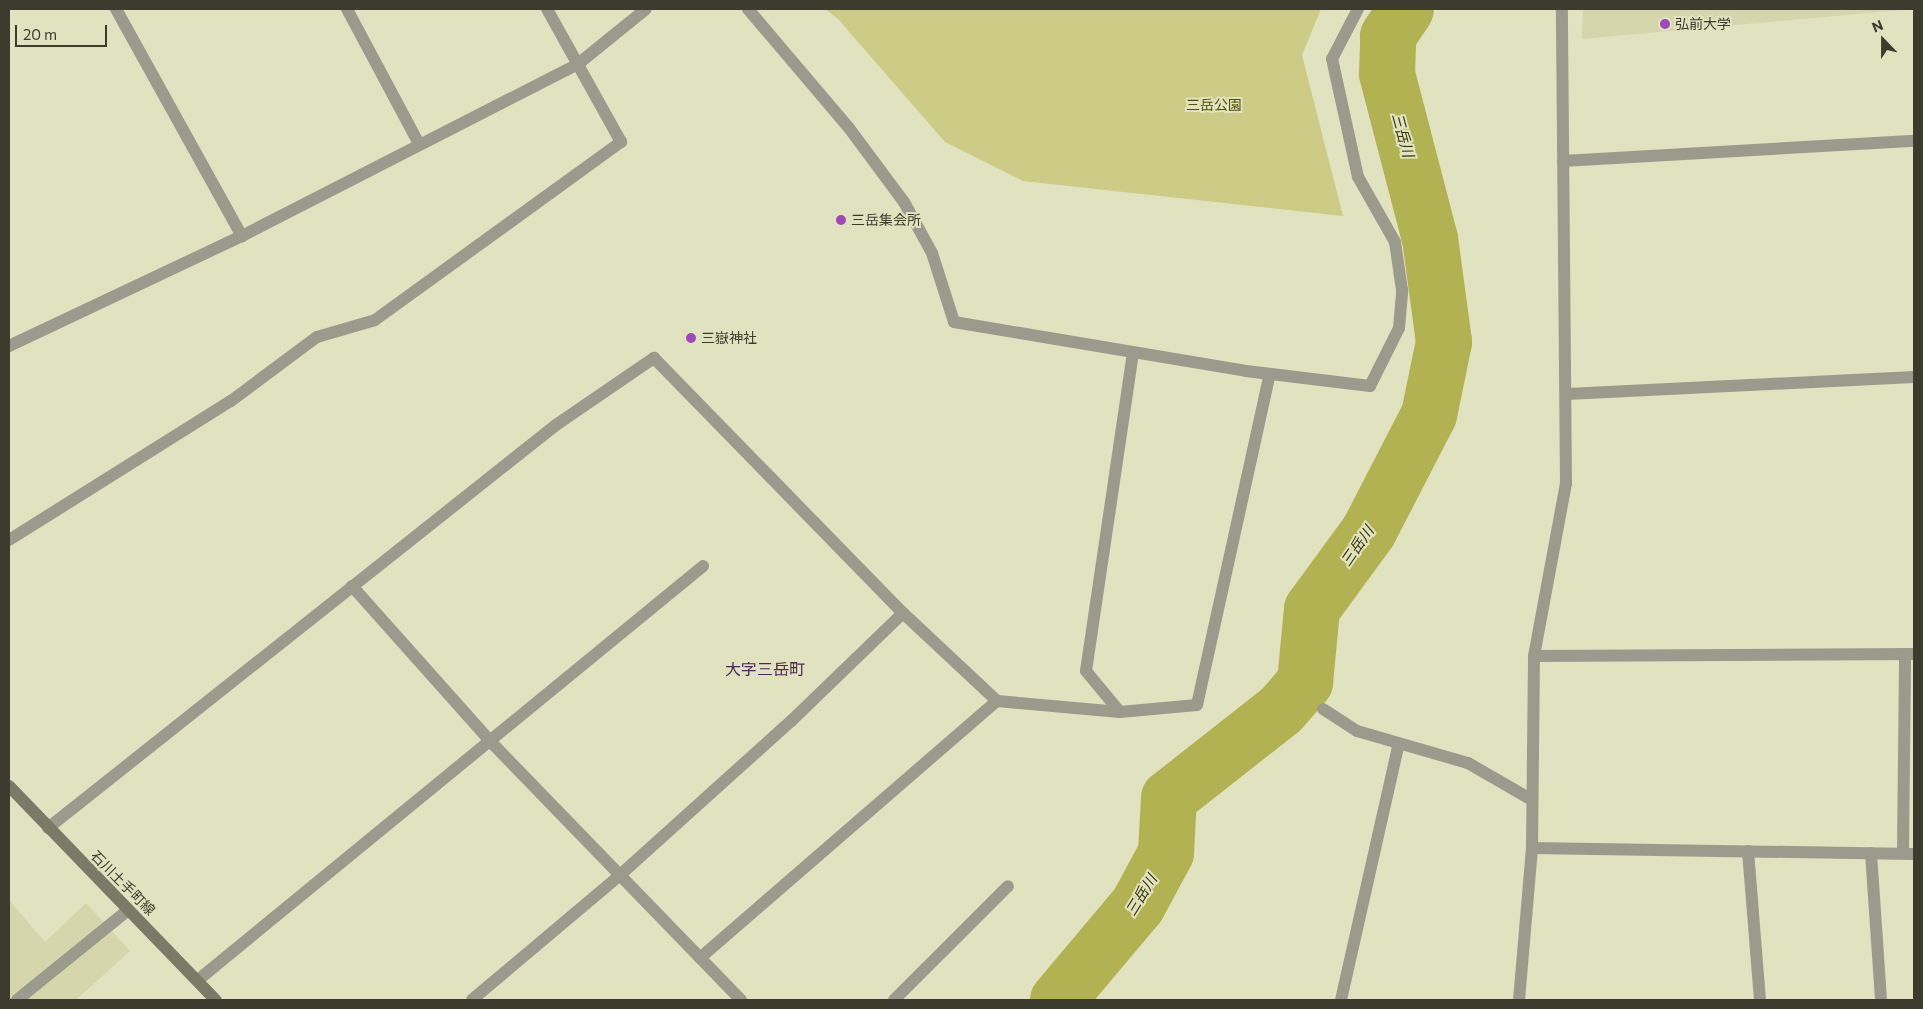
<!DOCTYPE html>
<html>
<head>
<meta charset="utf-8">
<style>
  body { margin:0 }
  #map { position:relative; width:1923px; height:1009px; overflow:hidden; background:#e1e2c0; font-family:Commissioner,"Noto Sans JP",sans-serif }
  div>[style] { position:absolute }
  .built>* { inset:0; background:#d6d6ad }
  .green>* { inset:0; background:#cccc86 }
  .river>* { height:56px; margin:-28px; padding:0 28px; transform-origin:28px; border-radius:28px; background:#b3b252 }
  .service>* { height:12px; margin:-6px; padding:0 6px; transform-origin:6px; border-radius:6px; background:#9b9b8d }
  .minor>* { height:12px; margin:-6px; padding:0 6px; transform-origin:6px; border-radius:6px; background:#9b9b8d }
  .secondary>* { height:12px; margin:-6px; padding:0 6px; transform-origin:6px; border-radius:6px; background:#7a7b66 }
  .dots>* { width:14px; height:14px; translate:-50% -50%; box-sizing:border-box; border:2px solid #e1e2c0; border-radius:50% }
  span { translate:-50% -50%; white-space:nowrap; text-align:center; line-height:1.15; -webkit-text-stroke:4px #e1e2c0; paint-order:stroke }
  .poi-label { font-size:14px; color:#3b3c2e }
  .left { translate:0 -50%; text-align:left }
  .park-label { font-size:14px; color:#514f01 }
  .street-label { font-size:14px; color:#3b3c2e }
  .water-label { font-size:15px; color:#333207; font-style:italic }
  .quarter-label { font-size:16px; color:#4f265b }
  .frame { position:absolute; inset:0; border:10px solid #3b3c2e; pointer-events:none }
  .north { position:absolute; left:1858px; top:15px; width:50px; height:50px; -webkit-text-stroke:4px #e1e2c0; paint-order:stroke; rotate:338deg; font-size:14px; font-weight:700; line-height:20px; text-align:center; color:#3b3c2e }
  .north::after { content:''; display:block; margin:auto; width:18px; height:22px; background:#3b3c2e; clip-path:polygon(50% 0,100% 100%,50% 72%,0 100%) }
  .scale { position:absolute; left:15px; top:25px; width:92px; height:22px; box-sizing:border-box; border:2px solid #3b3c2e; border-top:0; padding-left:6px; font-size:15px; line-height:18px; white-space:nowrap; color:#3b3c2e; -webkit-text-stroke:4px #e1e2c0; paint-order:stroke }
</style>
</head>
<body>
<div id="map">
  <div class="built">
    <div style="clip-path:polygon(1583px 9px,1912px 9px,1582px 39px)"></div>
    <div style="clip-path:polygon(9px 900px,45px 942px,86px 903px,130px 951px,76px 1000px,9px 1000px)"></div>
  </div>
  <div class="green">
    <div style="clip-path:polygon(825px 9px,1321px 9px,1302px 55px,1343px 216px,1023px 181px,945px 142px,838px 19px)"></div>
  </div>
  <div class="river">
    <div style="left:1058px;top:1000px;width:124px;rotate:-49.9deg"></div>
    <div style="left:1138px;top:905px;width:59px;rotate:-61.7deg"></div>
    <div style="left:1166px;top:853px;width:55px;rotate:-86.9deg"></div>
    <div style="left:1169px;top:798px;width:142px;rotate:-38.2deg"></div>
    <div style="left:1281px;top:710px;width:37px;rotate:-49deg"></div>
    <div style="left:1305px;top:682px;width:73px;rotate:-84.5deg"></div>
    <div style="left:1312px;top:609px;width:97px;rotate:-53.8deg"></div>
    <div style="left:1369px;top:531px;width:131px;rotate:-62.7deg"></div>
    <div style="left:1429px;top:415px;width:75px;rotate:-78.4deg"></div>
    <div style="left:1444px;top:342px;width:104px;rotate:-97.7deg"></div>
    <div style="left:1430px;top:239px;width:171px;rotate:-104.6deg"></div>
    <div style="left:1387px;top:74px;width:38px;rotate:-88deg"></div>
    <div style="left:1388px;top:36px;width:32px;rotate:-56deg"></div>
  </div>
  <div class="service">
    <div style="left:17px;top:1000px;width:143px;rotate:-39deg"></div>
  </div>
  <div class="minor">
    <div style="left:116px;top:9px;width:260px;rotate:61deg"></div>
    <div style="left:347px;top:9px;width:153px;rotate:61.9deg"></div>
    <div style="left:748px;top:9px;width:156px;rotate:49.7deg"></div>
    <div style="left:849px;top:128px;width:92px;rotate:53.4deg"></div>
    <div style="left:904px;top:202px;width:58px;rotate:61.2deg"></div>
    <div style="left:932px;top:253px;width:72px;rotate:72.3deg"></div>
    <div style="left:954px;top:322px;width:296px;rotate:9.5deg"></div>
    <div style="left:1246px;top:371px;width:125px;rotate:6.9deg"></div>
    <div style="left:1370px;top:386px;width:65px;rotate:-63.4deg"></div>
    <div style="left:1399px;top:328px;width:38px;rotate:-85deg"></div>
    <div style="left:1402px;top:290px;width:49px;rotate:-98.3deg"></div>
    <div style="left:1395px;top:242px;width:75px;rotate:-119.6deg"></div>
    <div style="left:1358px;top:177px;width:121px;rotate:-102.4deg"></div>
    <div style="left:1332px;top:59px;width:56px;rotate:-62.5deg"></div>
    <div style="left:1563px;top:161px;width:352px;rotate:-3.3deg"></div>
    <div style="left:9px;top:346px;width:258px;rotate:-25.3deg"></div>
    <div style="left:242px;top:236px;width:377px;rotate:-27.1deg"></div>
    <div style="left:578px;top:64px;width:87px;rotate:-39deg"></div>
    <div style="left:1567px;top:394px;width:347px;rotate:-2.8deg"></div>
    <div style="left:9px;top:540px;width:262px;rotate:-32.1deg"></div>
    <div style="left:231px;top:401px;width:107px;rotate:-36.7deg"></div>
    <div style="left:317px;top:337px;width:60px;rotate:-16.3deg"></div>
    <div style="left:375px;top:320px;width:304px;rotate:-35.9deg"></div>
    <div style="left:621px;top:142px;width:152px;rotate:-119.1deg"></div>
    <div style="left:352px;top:586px;width:208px;rotate:48.3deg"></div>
    <div style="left:490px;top:741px;width:361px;rotate:45.9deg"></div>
    <div style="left:903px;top:613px;width:129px;rotate:43.1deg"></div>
    <div style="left:997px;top:701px;width:123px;rotate:5.1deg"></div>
    <div style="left:1120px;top:712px;width:77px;rotate:-5.2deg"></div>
    <div style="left:1197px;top:705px;width:339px;rotate:-77.6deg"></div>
    <div style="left:1534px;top:656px;width:380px;rotate:-0.3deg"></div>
    <div style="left:1323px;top:709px;width:40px;rotate:32.9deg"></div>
    <div style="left:1357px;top:731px;width:116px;rotate:16.1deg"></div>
    <div style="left:1468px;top:763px;width:74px;rotate:30deg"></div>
    <div style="left:1120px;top:712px;width:53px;rotate:-129.7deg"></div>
    <div style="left:1086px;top:671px;width:322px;rotate:-81.6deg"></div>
    <div style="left:48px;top:828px;width:648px;rotate:-38.43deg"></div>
    <div style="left:556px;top:425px;width:119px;rotate:-34.4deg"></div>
    <div style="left:654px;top:358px;width:356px;rotate:45.7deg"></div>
    <div style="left:903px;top:613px;width:156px;rotate:136deg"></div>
    <div style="left:791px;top:721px;width:232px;rotate:138deg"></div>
    <div style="left:619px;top:876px;width:192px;rotate:139.9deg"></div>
    <div style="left:1532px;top:848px;width:382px;rotate:0.9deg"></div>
    <div style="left:1748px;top:851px;width:149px;rotate:85.4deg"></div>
    <div style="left:1871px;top:853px;width:147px;rotate:86.1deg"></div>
    <div style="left:1903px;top:853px;width:199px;rotate:-89.4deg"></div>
    <div style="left:700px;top:958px;width:393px;rotate:-40.9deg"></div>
    <div style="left:198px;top:980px;width:653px;rotate:-39.34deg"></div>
    <div style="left:894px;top:1000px;width:161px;rotate:-45deg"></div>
    <div style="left:1341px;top:1000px;width:263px;rotate:-77.3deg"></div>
    <div style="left:1519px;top:1000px;width:153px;rotate:-85.1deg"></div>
    <div style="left:1532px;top:848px;width:192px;rotate:-89.4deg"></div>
    <div style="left:1534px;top:656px;width:175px;rotate:-79.5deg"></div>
    <div style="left:1566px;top:484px;width:475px;rotate:-90.5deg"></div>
  </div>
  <div class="secondary">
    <div style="left:9px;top:786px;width:298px;rotate:46deg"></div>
  </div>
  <div class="dots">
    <div style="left:1665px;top:24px;background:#9e49b7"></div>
    <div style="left:841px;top:220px;background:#9e49b7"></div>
    <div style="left:691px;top:338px;background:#9e49b7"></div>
  </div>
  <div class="poi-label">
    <span class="left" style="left:1675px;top:24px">弘前大学</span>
    <span class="left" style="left:851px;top:220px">三岳集会所</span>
    <span class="left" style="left:701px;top:338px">三嶽神社</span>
  </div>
  <div class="park-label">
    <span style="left:1214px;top:105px">三岳公園</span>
  </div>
  <div class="street-label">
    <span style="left:123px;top:883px;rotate:45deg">石川土手町線</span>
  </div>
  <div class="water-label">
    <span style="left:1403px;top:135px;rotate:75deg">三岳川</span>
    <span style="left:1357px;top:546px;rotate:-55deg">三岳川</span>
    <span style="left:1141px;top:895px;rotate:-58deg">三岳川</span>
  </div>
  <div class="quarter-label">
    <span style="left:765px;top:669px">大字三岳町</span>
  </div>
  <div class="frame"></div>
  <div class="north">N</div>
  <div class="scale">20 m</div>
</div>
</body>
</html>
